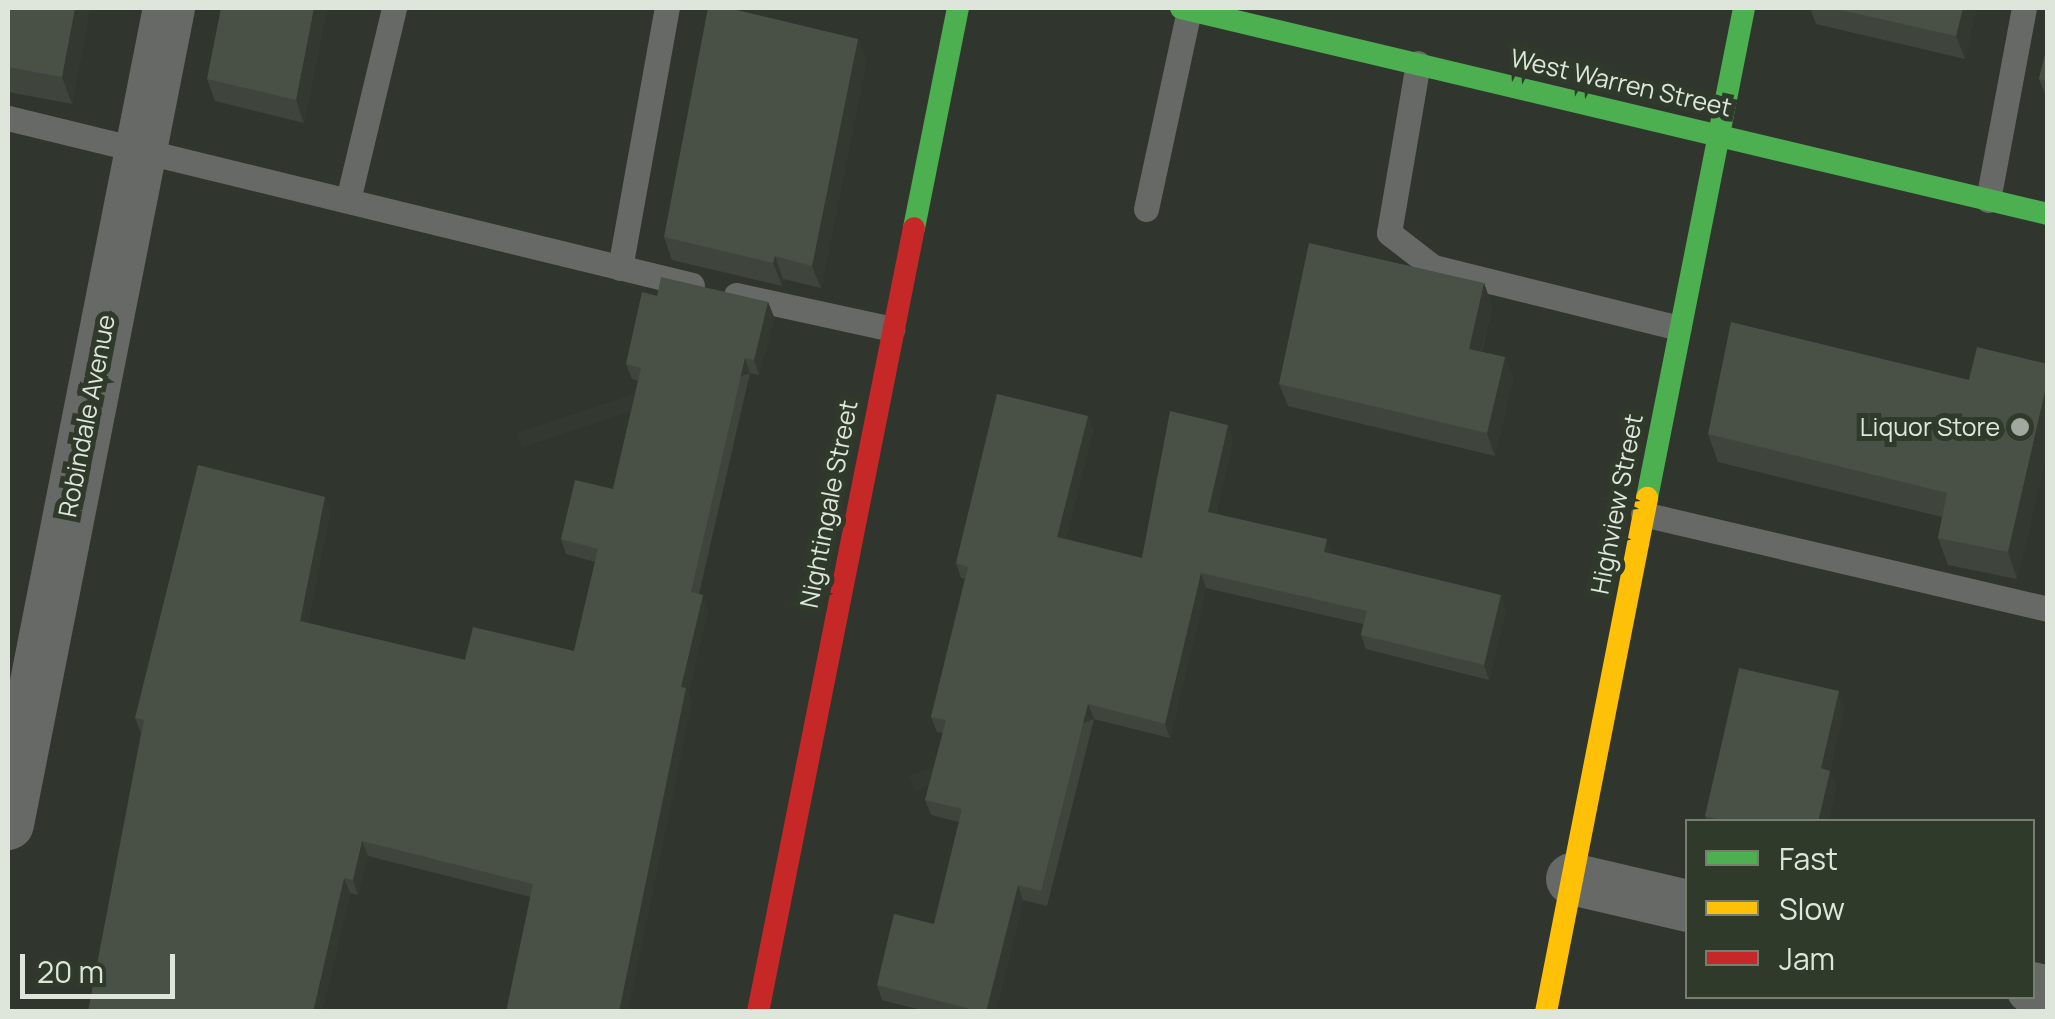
<!DOCTYPE html>
<html>
<head>
<meta charset="utf-8">
<style>
  body { margin:0 }
  #map { position:relative; width:2055px; height:1019px; overflow:hidden; background:#30362e; font-family:Manrope,sans-serif }
  div>[style] { position:absolute }
  .lane>* { height:25px; margin:-12.5px; padding:0 12.5px; transform-origin:12.5px; border-radius:12.5px; background:#676966 }
  .street>* { height:52px; margin:-26px; padding:0 26px; transform-origin:26px; border-radius:26px; background:#676966 }
  .fast>* { height:22px; margin:-11px; padding:0 11px; transform-origin:11px; border-radius:11px; background:#4caf50 }
  .slow>* { height:22px; margin:-11px; padding:0 11px; transform-origin:11px; border-radius:11px; background:#ffc107 }
  .jam>* { height:22px; margin:-11px; padding:0 11px; transform-origin:11px; border-radius:11px; background:#c62828 }
  .wall>* { inset:0; background:#3f453c }
  .shaded-wall>* { inset:0; background:#333831; transform-origin:0 0 }
  .building>* { inset:0; background:#495046 }
  .dots>* { width:28px; height:28px; translate:-50% -50%; box-sizing:border-box; border:5px solid #2f3a2a; border-radius:50% }
  span { translate:-50% -50%; white-space:nowrap; text-align:center; line-height:1.15; -webkit-text-stroke:10px #2f3a2a; paint-order:stroke }
  .street-label { font-size:25px; color:#dee5db }
  .poi-label { font-size:25px; color:#dee5db }
  .right { translate:-100% -50%; text-align:right }
  .frame { position:absolute; inset:0; border:10px solid #dee5db; pointer-events:none }
  .legend { position:absolute; left:1685px; top:819px; width:350px; height:180px; box-sizing:border-box; background:#2f3a2a; border:2px solid #757e71; margin:0; padding:12px 18px; list-style:none; font-size:30px; color:#dee5db }
  .legend li { display:flex; align-items:center; gap:20px; height:50px }
  .legend b { width:50px; border:2px solid #757e71 }
  .scale { position:absolute; left:20px; top:954px; width:155px; height:45px; box-sizing:border-box; border:5px solid #dee5db; border-top:0; padding-left:12px; font-size:30px; line-height:35px; white-space:nowrap; color:#dee5db; -webkit-text-stroke:8px #2f3a2a; paint-order:stroke }
</style>
</head>
<body>
<div id="map">
  <div class="lane">
    <div style="left:1418px;top:63px;width:172px;rotate:99.7deg"></div>
    <div style="left:1389px;top:233px;width:56px;rotate:37.7deg"></div>
    <div style="left:1433px;top:267px;width:253px;rotate:13.9deg"></div>
    <div style="left:8px;top:118px;width:704px;rotate:13.72deg"></div>
    <div style="left:348px;top:200px;width:197px;rotate:-76.5deg"></div>
    <div style="left:1988px;top:200px;width:195px;rotate:-79.4deg"></div>
    <div style="left:1146px;top:209px;width:204px;rotate:-77.8deg"></div>
    <div style="left:620px;top:268px;width:264px;rotate:-79.8deg"></div>
    <div style="left:736px;top:295px;width:160px;rotate:12.3deg"></div>
    <div style="left:1643px;top:514px;width:416px;rotate:13.2deg"></div>
  </div>
  <div class="street">
    <div style="left:8px;top:824px;width:832px;rotate:-78.84deg"></div>
    <div style="left:1572px;top:879px;width:119px;rotate:13.1deg"></div>
    <div style="left:2032px;top:988px;width:16px;rotate:14deg"></div>
  </div>
  <div class="fast">
    <div style="left:1181px;top:8px;width:891px;rotate:13.37deg"></div>
    <div style="left:914px;top:228px;width:224px;rotate:-78.7deg"></div>
    <div style="left:1647px;top:498px;width:500px;rotate:-78.8deg"></div>
  </div>
  <div class="slow">
    <div style="left:1546px;top:1012px;width:524px;rotate:-78.88deg"></div>
  </div>
  <div class="jam">
    <div style="left:758px;top:1012px;width:799px;rotate:-78.75deg"></div>
  </div>
  <div class="wall">
    <div style="clip-path:polygon(8px 8px,90px 8px,72px 104px,8px 92px)"></div>
    <div style="clip-path:polygon(327px 8px,304px 123px,215px 101px,207px 79px)"></div>
    <div style="clip-path:polygon(1810px 8px,1976px 8px,1965px 59px,1816px 24px)"></div>
    <div style="clip-path:polygon(858px 39px,866px 62px,821px 288px,783px 279px,782px 286px,672px 260px,664px 237px)"></div>
    <div style="clip-path:polygon(2048px 42px,2048px 102px,2039px 79px)"></div>
    <div style="clip-path:polygon(1484px 283px,1492px 306px,1482px 352px,1505px 357px,1513px 379px,1495px 456px,1288px 406px,1279px 384px)"></div>
    <div style="clip-path:polygon(657px 296px,768px 302px,774px 317px,759px 375px,750px 373px,699px 594px,708px 610px,688px 693px,692px 703px,531px 897px,368px 856px,358px 895px,350px 893px,322px 1012px,88px 1012px,141px 733px,135px 718px,330px 512px,308px 623px,465px 660px,574px 651px,595px 562px,566px 554px,561px 539px,613px 489px,638px 381px,632px 379px,626px 364px)"></div>
    <div style="clip-path:polygon(2048px 378px,2048px 448px,2017px 579px,1948px 565px,1938px 538px,1942px 517px,1718px 462px,1708px 434px,1969px 380px)"></div>
    <div style="clip-path:polygon(1088px 416px,1093px 430px,1066px 539px,1142px 558px,1228px 425px,1233px 440px,1216px 514px,1333px 554px,1506px 610px,1489px 680px,1366px 649px,1361px 635px,1363px 624px,1206px 588px,1170px 738px,1094px 719px,1047px 906px,1023px 900px,995px 1012px,929px 1012px,882px 1000px,877px 985px,934px 924px,959px 822px,931px 815px,925px 800px,943px 733px,937px 732px,931px 717px,965px 579px,961px 578px,956px 563px)"></div>
    <div style="clip-path:polygon(1844px 708px,1830px 771px,1836px 787px,1828px 822px,1707px 822px,1705px 816px)"></div>
  </div>
  <div class="shaded-wall">
    <div style="clip-path:polygon(75px 8px,90px 8px,72px 104px,62px 77px)"></div>
    <div style="clip-path:polygon(314px 8px,327px 8px,304px 123px,296px 100px)"></div>
    <div style="clip-path:polygon(1963px 8px,1976px 8px,1965px 59px,1956px 36px)"></div>
    <div style="clip-path:polygon(858px 39px,866px 62px,821px 288px,812px 266px)"></div>
    <div style="clip-path:polygon(775px 256px,783px 279px,782px 286px,773px 263px)"></div>
    <div style="clip-path:polygon(1484px 283px,1492px 306px,1477px 371px,1469px 349px)"></div>
    <div style="clip-path:polygon(768px 302px,774px 317px,759px 375px,754px 360px)"></div>
    <div style="clip-path:polygon(1505px 357px,1513px 379px,1495px 456px,1487px 433px)"></div>
    <div style="left:745px;top:358px;width:16px;height:240px;rotate:72deg"></div>
    <div style="clip-path:polygon(2048px 378px,2048px 448px,2017px 579px,2008px 552px)"></div>
    <div style="clip-path:polygon(1088px 416px,1093px 430px,1063px 552px,1057px 537px)"></div>
    <div style="clip-path:polygon(1228px 425px,1233px 440px,1213px 526px,1208px 512px)"></div>
    <div style="clip-path:polygon(325px 497px,330px 512px,306px 636px,300px 621px)"></div>
    <div style="clip-path:polygon(1327px 539px,1333px 554px,1324px 552px)"></div>
    <div style="clip-path:polygon(1201px 573px,1206px 588px,1170px 738px,1165px 724px)"></div>
    <div style="clip-path:polygon(703px 595px,708px 610px,688px 693px,692px 703px,628px 1012px,619px 1012px,681px 687px)"></div>
    <div style="clip-path:polygon(1501px 595px,1506px 610px,1489px 680px,1484px 665px)"></div>
    <div style="clip-path:polygon(1839px 691px,1844px 708px,1827px 785px,1821px 768px)"></div>
    <div style="left:1088px;top:704px;width:16px;height:193px;rotate:68deg"></div>
    <div style="clip-path:polygon(1830px 771px,1836px 787px,1828px 822px,1818px 822px)"></div>
    <div style="clip-path:polygon(362px 841px,368px 856px,358px 895px,353px 880px)"></div>
    <div style="clip-path:polygon(344px 878px,350px 893px,322px 1012px,313px 1012px)"></div>
    <div style="clip-path:polygon(1018px 885px,1023px 900px,995px 1012px,986px 1012px)"></div>
  </div>
  <div class="building">
    <div style="clip-path:polygon(8px 8px,75px 8px,62px 77px,8px 67px)"></div>
    <div style="clip-path:polygon(221px 8px,314px 8px,296px 100px,207px 79px)"></div>
    <div style="clip-path:polygon(708px 8px,728px 8px,858px 39px,812px 266px,775px 256px,773px 263px,664px 237px)"></div>
    <div style="clip-path:polygon(1832px 8px,1963px 8px,1956px 36px)"></div>
    <div style="clip-path:polygon(2048px 42px,2048px 81px,2039px 79px)"></div>
    <div style="clip-path:polygon(1309px 243px,1484px 283px,1469px 349px,1505px 357px,1487px 433px,1279px 384px)"></div>
    <div style="clip-path:polygon(661px 277px,768px 302px,754px 360px,745px 358px,691px 592px,703px 595px,681px 687px,686px 688px,619px 1012px,506px 1012px,533px 884px,362px 841px,353px 880px,344px 878px,313px 1012px,88px 1012px,144px 720px,135px 718px,198px 465px,325px 497px,300px 621px,465px 660px,473px 627px,574px 651px,598px 549px,561px 539px,575px 480px,613px 489px,641px 368px,626px 364px,642px 292px,657px 296px)"></div>
    <div style="clip-path:polygon(1731px 322px,1969px 380px,1977px 347px,2048px 364px,2048px 378px,2008px 552px,1938px 538px,1947px 493px,1708px 434px)"></div>
    <div style="clip-path:polygon(997px 394px,1088px 416px,1057px 537px,1142px 558px,1170px 411px,1228px 425px,1208px 512px,1327px 539px,1324px 552px,1501px 595px,1484px 665px,1361px 635px,1367px 611px,1201px 573px,1165px 724px,1088px 704px,1041px 891px,1018px 885px,986px 1012px,982px 1012px,877px 985px,894px 914px,934px 924px,962px 809px,925px 800px,946px 720px,931px 717px,968px 567px,956px 563px)"></div>
    <div style="clip-path:polygon(1739px 668px,1839px 691px,1821px 768px,1830px 771px,1818px 822px,1730px 822px,1705px 816px)"></div>
  </div>
  <div class="dots">
    <div style="left:2020px;top:427px;background:#a1a89e"></div>
  </div>
  <div class="street-label">
    <span style="left:1621px;top:83px;rotate:13deg">West Warren Street</span>
    <span style="left:87px;top:416px;rotate:-79deg">Robindale Avenue</span>
    <span style="left:829px;top:504px;rotate:-79deg">Nightingale Street</span>
    <span style="left:1617px;top:504px;rotate:-79deg">Highview Street</span>
  </div>
  <div class="poi-label">
    <span class="right" style="left:2000px;top:427px">Liquor Store</span>
  </div>
  <div class="frame"></div>
  <ul class="legend">
  <li><b style="height:12px;background:#4caf50"></b>Fast</li>
  <li><b style="height:12px;background:#ffc107"></b>Slow</li>
  <li><b style="height:12px;background:#c62828"></b>Jam</li>
  </ul>
  <div class="scale">20 m</div>
</div>
</body>
</html>
